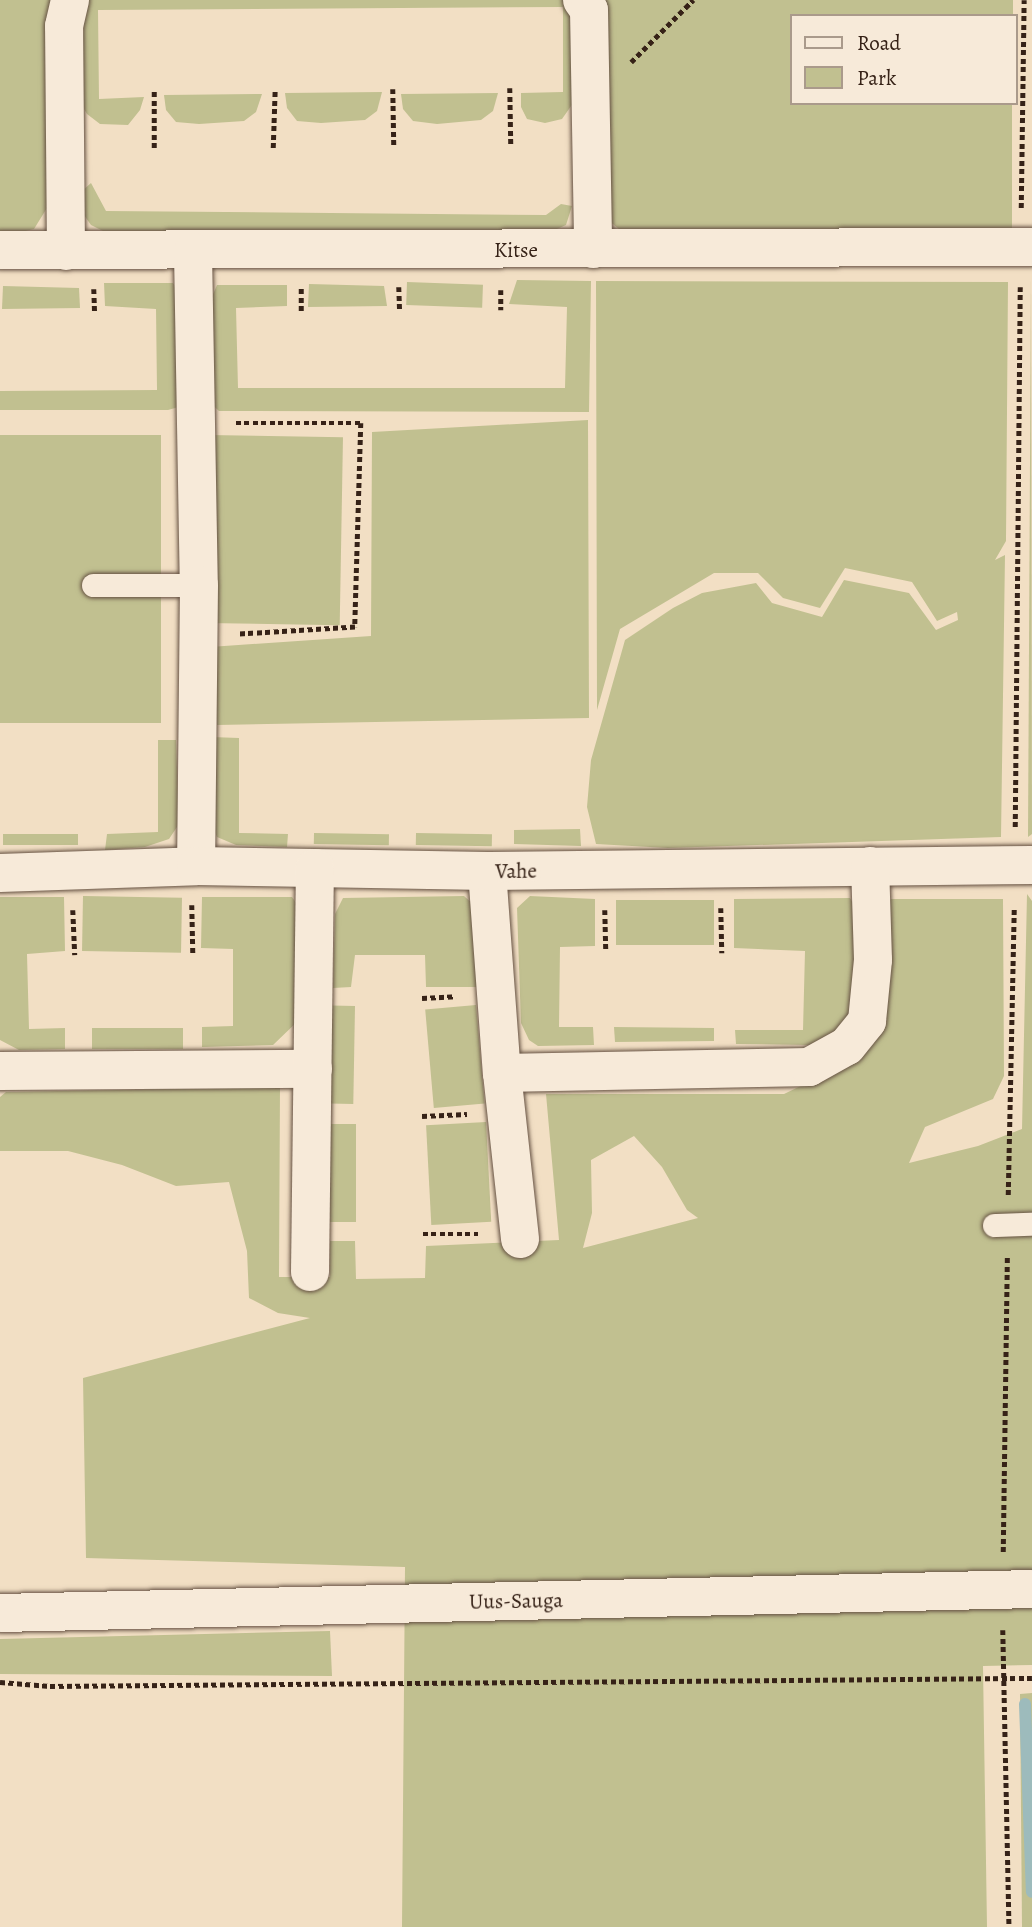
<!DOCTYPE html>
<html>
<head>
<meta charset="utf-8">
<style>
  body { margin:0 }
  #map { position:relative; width:1032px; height:1927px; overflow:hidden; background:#f2dfc4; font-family:Alegreya,serif }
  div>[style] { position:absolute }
  .green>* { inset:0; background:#c1c090; transform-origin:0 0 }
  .stream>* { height:12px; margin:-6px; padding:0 6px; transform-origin:6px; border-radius:6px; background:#9dbbbc }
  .path>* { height:4.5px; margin-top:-2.25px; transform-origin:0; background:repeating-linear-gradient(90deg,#362217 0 5px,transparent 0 8.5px) }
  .roads { filter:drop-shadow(0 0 2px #655142) drop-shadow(0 0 2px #655142) }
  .lane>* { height:23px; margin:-11.5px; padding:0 11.5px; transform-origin:11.5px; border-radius:11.5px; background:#f7ead9 }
  .street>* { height:38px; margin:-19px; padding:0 19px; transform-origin:19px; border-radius:19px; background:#f7ead9 }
  .secondary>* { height:38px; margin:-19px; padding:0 19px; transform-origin:19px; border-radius:19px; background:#f7ead9 }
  span { translate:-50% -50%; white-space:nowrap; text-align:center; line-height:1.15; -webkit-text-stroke:7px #f7ead9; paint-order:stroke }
  .street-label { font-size:21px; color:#362217 }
  .legend { position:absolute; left:790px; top:14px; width:228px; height:91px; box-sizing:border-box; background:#f7ead9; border:2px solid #aa9a8b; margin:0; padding:9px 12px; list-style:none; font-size:21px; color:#362217 }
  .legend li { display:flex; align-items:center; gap:14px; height:35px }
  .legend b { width:35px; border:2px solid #aa9a8b }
</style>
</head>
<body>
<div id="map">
  <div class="green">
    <div style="clip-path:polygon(0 0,51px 0,47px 208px,34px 229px,17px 233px,0 232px)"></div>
    <div style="clip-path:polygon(86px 0,573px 0,576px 99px,562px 119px,545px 123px,527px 119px,521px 107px,521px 93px,563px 92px,563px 7px,98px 10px,99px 99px,144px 97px,140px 110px,128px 125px,100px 124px,87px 114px,78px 99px)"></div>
    <div style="clip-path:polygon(605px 0,1013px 0,1013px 16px,792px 16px,792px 103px,1012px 103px,1012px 229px,633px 233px,619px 229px,608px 220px)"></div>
    <div style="clip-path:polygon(382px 92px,377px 111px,365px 120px,321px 123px,297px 121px,287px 108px,285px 93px)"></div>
    <div style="clip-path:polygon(498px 93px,493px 111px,481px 120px,437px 124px,413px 121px,403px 109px,401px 94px)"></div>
    <div style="clip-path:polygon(262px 94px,256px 112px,244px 121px,199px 124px,176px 122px,166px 110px,164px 95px)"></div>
    <div style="clip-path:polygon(91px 183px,106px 211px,546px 215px,561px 204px,572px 206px,566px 225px,550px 232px,107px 233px,91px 225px,79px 208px,81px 192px)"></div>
    <div style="clip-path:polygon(1031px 276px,1032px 834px,1028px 837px)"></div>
    <div style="clip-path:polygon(517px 280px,591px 281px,589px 412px,219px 411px,207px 400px,211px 299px,217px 285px,287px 285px,287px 306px,236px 308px,238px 388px,565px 388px,567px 307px,509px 304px)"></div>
    <div style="clip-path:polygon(596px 281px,1008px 282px,1006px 541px,995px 560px,1005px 555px,1001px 837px,668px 848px,596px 844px,587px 807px,591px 760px,625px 640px,673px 608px,702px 593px,756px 583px,772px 603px,822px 617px,844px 580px,909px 593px,936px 630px,958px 620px,957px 612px,937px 621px,912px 582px,845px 568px,820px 608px,783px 598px,758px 573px,714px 573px,620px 629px,597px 710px)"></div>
    <div style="left:407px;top:282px;width:76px;height:23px;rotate:2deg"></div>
    <div style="clip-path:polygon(104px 283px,173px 283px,181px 296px,182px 406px,168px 410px,0 410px,0 391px,157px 390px,156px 309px,105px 306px)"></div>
    <div style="clip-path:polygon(309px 284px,384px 286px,387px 306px,308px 307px)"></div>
    <div style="clip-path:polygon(3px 286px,79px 288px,80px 308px,2px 309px)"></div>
    <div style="clip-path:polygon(588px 420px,589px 718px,217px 725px,210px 647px,371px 636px,372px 432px)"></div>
    <div style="left:0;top:435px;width:161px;height:288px"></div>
    <div style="left:209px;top:435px;width:134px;height:188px;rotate:1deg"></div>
    <div style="clip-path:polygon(211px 737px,239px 738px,239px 833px,288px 834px,287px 847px,236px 845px,217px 837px,211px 824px)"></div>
    <div style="clip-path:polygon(158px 740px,176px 740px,179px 824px,169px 839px,145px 847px,105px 850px,107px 834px,158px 832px)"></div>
    <div style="clip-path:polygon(580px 829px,581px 846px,514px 844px,514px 830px)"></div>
    <div style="left:314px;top:833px;width:75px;height:11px;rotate:1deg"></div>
    <div style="left:416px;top:833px;width:76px;height:12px;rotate:1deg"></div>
    <div style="left:3px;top:834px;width:75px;height:11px"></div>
    <div style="clip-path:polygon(evenodd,1027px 894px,1032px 901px,1032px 1665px,983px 1666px,987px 1927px,402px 1927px,405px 1567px,86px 1558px,83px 1378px,310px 1318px,278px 1313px,249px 1298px,247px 1251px,229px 1182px,176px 1186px,122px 1165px,68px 1151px,0 1151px,0 1097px,6px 1092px,280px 1087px,279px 1277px,330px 1277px,330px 1241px,355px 1241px,356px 1279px,425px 1278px,426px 1246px,559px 1240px,546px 1094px,784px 1094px,840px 1067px,884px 908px,891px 899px,1003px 899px,1004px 1076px,993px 1099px,925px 1127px,909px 1163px,978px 1146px,1022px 1129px,1027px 894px,634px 1136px,662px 1167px,687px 1210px,698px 1218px,583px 1248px,592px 1213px,591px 1160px,634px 1136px)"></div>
    <div style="left:83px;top:896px;width:99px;height:55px;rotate:1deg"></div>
    <div style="clip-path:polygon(464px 896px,473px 904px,479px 987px,426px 987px,425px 955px,355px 955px,351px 987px,333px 988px,335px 914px,343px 898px)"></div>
    <div style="clip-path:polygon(530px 896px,595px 899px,595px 946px,560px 947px,559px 1027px,593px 1027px,594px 1045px,538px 1046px,529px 1040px,521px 1023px,517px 908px)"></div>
    <div style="clip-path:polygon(0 897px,64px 897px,65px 951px,27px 954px,29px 1029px,65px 1028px,65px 1049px,19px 1050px,0 1040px)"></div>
    <div style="clip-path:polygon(202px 897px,292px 897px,301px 910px,299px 1020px,273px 1045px,202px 1047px,202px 1027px,233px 1026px,233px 949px,201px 948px)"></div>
    <div style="clip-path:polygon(850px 898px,857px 910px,853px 1004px,849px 1021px,834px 1034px,811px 1045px,736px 1044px,735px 1030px,803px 1030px,805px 951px,734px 948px,734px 899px)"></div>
    <div style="left:616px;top:900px;width:98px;height:45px"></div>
    <div style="left:476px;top:1005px;width:99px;height:51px;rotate:85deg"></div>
    <div style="left:355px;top:1006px;width:98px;height:24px;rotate:91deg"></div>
    <div style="clip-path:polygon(614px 1027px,714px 1028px,714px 1041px,615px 1042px)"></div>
    <div style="left:92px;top:1028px;width:91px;height:21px"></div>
    <div style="left:486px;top:1122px;width:100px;height:60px;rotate:87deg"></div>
    <div style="left:330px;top:1124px;width:26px;height:98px"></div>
    <div style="clip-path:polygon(330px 1631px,332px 1676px,0 1674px,0 1639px)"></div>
    <div style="clip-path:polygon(1032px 1693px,1032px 1927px,1022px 1927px,1020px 1694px)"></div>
  </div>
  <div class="stream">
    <div style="left:1025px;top:1704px;width:188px;rotate:87.9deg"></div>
  </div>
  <div class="path">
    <div style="left:631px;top:62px;width:88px;rotate:-45deg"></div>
    <div style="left:510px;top:88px;width:59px;rotate:89deg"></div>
    <div style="left:393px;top:89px;width:58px;rotate:89deg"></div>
    <div style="left:154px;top:148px;width:58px;rotate:-90deg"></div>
    <div style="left:273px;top:148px;width:59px;rotate:-88.1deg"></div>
    <div style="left:1021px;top:208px;width:208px;rotate:-89.2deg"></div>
    <div style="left:399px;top:287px;width:23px;rotate:88deg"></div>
    <div style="left:94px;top:289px;width:23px;rotate:88deg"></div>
    <div style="left:501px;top:290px;width:20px;rotate:90deg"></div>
    <div style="left:301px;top:311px;width:24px;rotate:-90deg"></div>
    <div style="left:236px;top:423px;width:125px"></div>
    <div style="left:361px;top:423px;width:204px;rotate:91.7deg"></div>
    <div style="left:355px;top:627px;width:116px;rotate:176.5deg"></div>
    <div style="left:1015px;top:827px;width:540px;rotate:-89.47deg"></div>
    <div style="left:192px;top:905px;width:48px;rotate:88.8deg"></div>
    <div style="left:721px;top:908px;width:45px;rotate:88.7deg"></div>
    <div style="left:73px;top:910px;width:45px;rotate:87.5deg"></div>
    <div style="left:605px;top:910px;width:41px;rotate:88.6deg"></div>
    <div style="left:422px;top:998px;width:34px;rotate:-3deg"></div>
    <div style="left:422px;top:1116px;width:45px;rotate:-2.5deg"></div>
    <div style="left:1008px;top:1195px;width:289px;rotate:-88.8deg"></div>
    <div style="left:423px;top:1234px;width:55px"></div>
    <div style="left:1003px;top:1552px;width:296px;rotate:-89.2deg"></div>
    <div style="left:1003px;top:1630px;width:297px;rotate:88.8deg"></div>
    <div style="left:0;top:1682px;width:50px;rotate:4.6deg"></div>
    <div style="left:50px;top:1686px;width:982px;rotate:-0.47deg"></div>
  </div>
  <div class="roads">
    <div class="lane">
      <div style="left:93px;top:585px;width:106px"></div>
      <div style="left:994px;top:1225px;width:38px;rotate:-2deg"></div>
    </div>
    <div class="street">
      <div style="left:582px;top:0;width:12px;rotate:55deg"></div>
      <div style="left:589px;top:10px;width:239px;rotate:89deg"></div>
      <div style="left:0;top:250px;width:1032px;rotate:-0.17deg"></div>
      <div style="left:66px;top:251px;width:225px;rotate:-90.5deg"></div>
      <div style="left:64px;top:26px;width:27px;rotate:-77deg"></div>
      <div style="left:193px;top:252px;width:333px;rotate:89deg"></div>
      <div style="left:199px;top:585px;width:281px;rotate:90.6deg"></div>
      <div style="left:487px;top:871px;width:203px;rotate:85.8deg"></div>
      <div style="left:502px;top:1073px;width:167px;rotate:83.8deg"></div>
      <div style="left:0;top:873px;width:196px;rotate:-2deg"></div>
      <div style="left:196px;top:866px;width:291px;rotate:1deg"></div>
      <div style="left:487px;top:871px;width:545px;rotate:-0.63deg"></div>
      <div style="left:0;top:1071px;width:313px;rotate:-0.4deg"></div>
      <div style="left:502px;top:1073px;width:307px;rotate:-1.1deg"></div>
      <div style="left:809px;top:1067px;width:43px;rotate:-28.9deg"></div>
      <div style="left:847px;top:1046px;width:32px;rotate:-51deg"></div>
      <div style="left:867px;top:1021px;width:61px;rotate:-84.4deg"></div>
      <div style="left:873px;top:960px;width:94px;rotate:-91.8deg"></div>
      <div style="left:310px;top:1272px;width:404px;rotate:-89.3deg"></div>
    </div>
    <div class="secondary">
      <div style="left:0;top:1613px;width:1032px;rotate:-1.33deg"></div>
    </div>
  </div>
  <div class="street-label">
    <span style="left:516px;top:250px">Kitse</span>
    <span style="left:516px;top:871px;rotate:-1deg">Vahe</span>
    <span style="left:516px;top:1601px;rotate:-1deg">Uus-Sauga</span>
  </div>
  <ul class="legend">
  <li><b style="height:9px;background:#f7ead9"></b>Road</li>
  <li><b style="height:19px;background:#c1c090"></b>Park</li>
  </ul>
</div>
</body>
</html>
